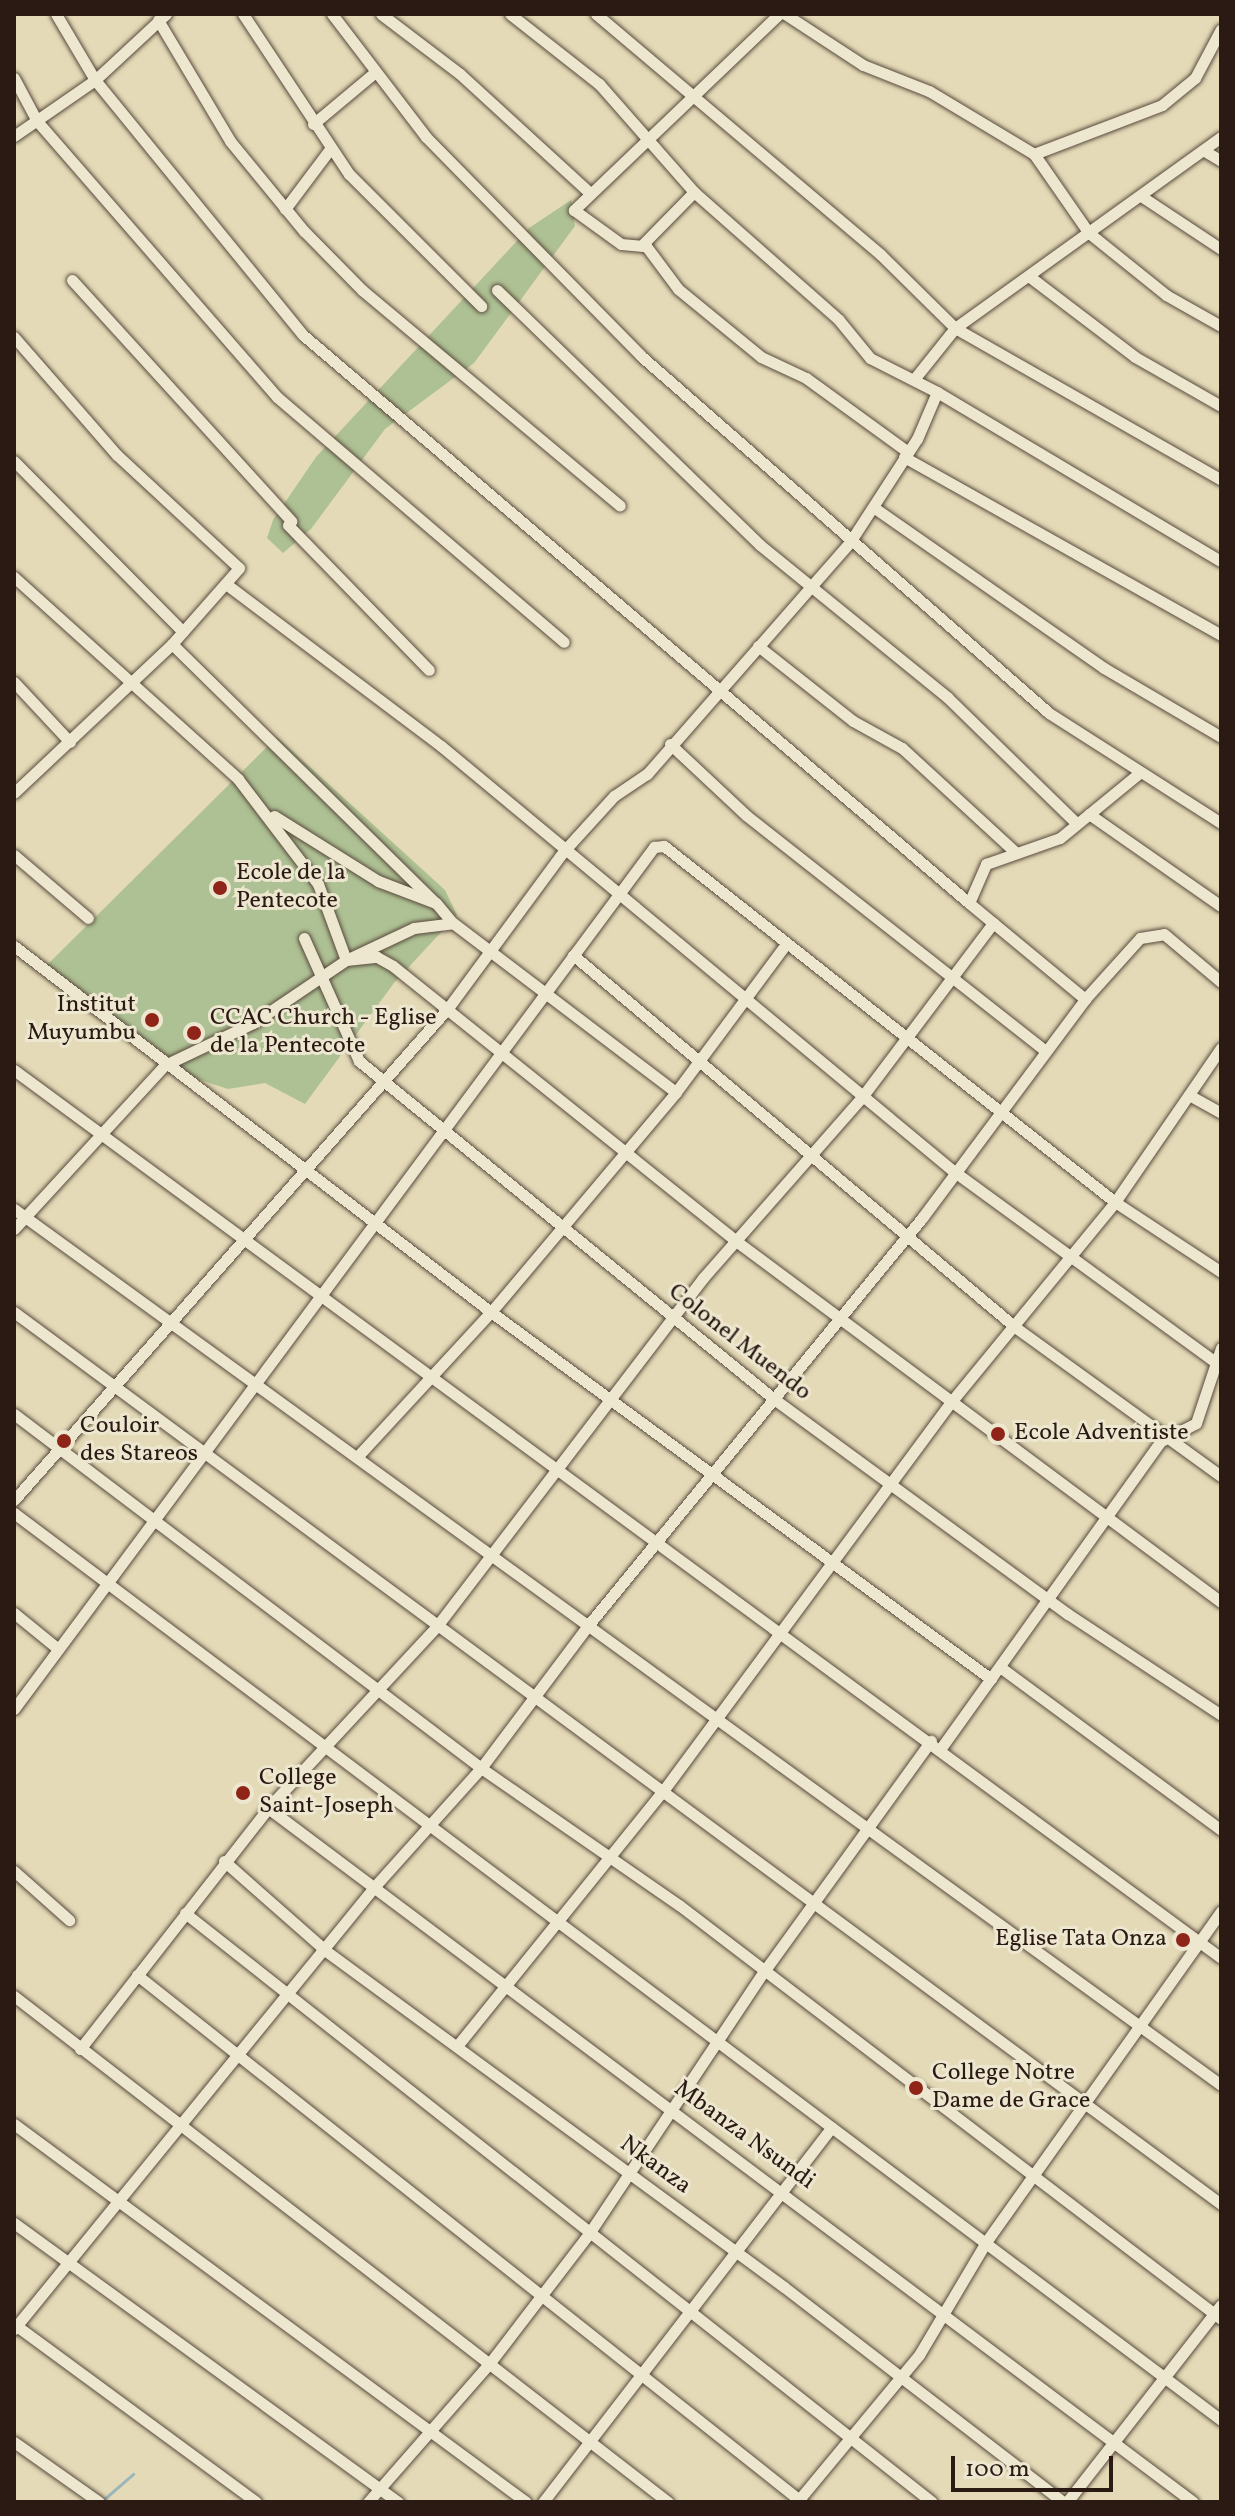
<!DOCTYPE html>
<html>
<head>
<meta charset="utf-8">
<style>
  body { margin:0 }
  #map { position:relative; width:1235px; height:2516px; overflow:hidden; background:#e4dab7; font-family:Vollkorn,serif }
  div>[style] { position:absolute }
  .green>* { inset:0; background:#aec194 }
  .stream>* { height:3px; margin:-1.5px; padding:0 1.5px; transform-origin:1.5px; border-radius:1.5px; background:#9cb7bb }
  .roads { filter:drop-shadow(0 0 2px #594a3d) drop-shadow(0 0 2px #594a3d) }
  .minor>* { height:11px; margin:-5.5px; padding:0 5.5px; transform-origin:5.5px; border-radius:5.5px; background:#ede7d0 }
  .dots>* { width:22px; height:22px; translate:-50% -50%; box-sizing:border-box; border:4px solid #ede7d0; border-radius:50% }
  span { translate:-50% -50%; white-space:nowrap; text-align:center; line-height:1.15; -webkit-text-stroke:6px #ede7d0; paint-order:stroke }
  .poi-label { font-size:24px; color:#2b1a14 }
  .left { translate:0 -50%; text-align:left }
  .right { translate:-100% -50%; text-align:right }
  .street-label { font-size:24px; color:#2b1a14 }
  .frame { position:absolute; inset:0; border:16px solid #2b1a14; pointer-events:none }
  .scale { position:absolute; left:951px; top:2456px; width:162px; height:36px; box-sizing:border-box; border:4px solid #2b1a14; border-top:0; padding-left:10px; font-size:24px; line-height:28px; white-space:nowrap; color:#2b1a14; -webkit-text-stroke:6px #ede7d0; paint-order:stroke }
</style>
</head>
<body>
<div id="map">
  <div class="green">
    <div style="clip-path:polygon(571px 200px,575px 226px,474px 363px,385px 429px,311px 529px,283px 553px,267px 538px,273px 520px,316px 457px,529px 228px)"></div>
    <div style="clip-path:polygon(277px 737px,445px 890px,457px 915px,394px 983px,305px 1104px,265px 1083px,228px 1089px,191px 1077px,47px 965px)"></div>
  </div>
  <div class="stream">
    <div style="left:103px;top:2500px;width:40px;rotate:-41deg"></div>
  </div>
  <div class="roads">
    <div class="minor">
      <div style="left:56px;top:14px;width:77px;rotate:59.4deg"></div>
      <div style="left:95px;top:80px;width:329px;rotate:50.8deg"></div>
      <div style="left:303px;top:335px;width:875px;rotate:40.46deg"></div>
      <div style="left:969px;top:903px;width:151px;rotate:39.6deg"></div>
      <div style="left:1085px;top:999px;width:82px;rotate:-48deg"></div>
      <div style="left:1140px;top:938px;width:24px;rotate:-9deg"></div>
      <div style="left:1164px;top:934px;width:75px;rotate:40.1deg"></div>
      <div style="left:243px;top:14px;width:192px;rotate:56.5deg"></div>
      <div style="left:349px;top:174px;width:187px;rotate:45deg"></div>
      <div style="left:332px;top:14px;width:155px;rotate:52.6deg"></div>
      <div style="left:426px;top:137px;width:307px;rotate:45.5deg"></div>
      <div style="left:641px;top:356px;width:542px;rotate:41.19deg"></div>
      <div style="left:1049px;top:713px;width:204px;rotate:32.6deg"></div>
      <div style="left:381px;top:14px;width:99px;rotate:37.2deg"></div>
      <div style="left:460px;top:74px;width:176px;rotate:42.5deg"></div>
      <div style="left:596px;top:14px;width:373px;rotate:40.2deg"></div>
      <div style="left:881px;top:255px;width:104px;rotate:44.6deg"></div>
      <div style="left:955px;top:328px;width:306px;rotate:29.7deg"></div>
      <div style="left:779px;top:14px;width:284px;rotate:136.3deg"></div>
      <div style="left:574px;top:210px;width:58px;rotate:35.9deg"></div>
      <div style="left:621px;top:244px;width:25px;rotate:5deg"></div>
      <div style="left:646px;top:246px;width:54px;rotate:53.3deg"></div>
      <div style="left:678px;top:289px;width:107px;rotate:39.3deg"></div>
      <div style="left:761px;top:357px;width:50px;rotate:25deg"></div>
      <div style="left:806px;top:378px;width:126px;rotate:36deg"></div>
      <div style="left:785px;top:14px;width:93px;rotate:33.2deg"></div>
      <div style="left:863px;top:65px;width:71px;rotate:21.5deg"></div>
      <div style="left:929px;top:91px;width:122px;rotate:31deg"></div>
      <div style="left:1034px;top:154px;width:96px;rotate:55.2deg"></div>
      <div style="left:1089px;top:233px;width:99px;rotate:38.8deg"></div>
      <div style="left:1166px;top:295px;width:63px;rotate:29.4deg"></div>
      <div style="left:158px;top:20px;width:141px;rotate:59.2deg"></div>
      <div style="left:230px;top:141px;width:117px;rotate:50.6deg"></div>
      <div style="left:304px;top:231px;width:83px;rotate:45.5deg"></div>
      <div style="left:362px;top:290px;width:336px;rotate:39.9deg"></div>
      <div style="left:14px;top:78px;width:49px;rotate:61.9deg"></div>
      <div style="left:37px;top:121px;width:366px;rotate:49deg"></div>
      <div style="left:277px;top:397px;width:377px;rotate:40.5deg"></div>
      <div style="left:313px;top:124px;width:80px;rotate:-39.9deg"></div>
      <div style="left:14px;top:136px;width:98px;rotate:-34.7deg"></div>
      <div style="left:95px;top:80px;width:97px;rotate:-42.9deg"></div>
      <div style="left:1203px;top:150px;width:21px;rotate:31deg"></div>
      <div style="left:1034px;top:154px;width:137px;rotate:-20.9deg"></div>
      <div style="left:1162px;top:105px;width:43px;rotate:-39.3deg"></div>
      <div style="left:1195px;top:78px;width:55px;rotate:-62deg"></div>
      <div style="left:1141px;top:196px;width:96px;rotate:33.5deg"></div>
      <div style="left:285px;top:209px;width:75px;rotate:-53.1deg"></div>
      <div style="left:642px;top:245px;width:74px;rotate:-45.5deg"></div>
      <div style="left:1030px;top:277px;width:132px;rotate:37.3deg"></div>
      <div style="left:1135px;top:357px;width:99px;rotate:29.7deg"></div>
      <div style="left:72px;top:280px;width:326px;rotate:47.7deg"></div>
      <div style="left:497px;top:290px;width:366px;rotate:44.1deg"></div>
      <div style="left:760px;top:545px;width:242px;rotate:39.1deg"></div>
      <div style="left:948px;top:698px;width:180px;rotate:44.3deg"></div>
      <div style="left:14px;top:337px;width:157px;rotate:48.9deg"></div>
      <div style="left:117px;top:455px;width:166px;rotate:42.8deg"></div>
      <div style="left:239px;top:568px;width:101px;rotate:131.4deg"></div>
      <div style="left:172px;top:644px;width:217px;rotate:136.7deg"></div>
      <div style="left:915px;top:378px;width:64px;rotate:-51.3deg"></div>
      <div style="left:955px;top:328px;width:327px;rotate:-35.7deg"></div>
      <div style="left:937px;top:392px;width:330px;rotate:30.8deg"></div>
      <div style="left:904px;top:457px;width:364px;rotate:29.3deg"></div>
      <div style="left:14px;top:461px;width:240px;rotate:45.3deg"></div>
      <div style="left:876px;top:509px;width:278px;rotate:34.9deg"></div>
      <div style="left:1104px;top:668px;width:136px;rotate:30.5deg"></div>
      <div style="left:288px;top:525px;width:202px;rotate:45.8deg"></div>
      <div style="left:14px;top:577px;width:302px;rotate:42deg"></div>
      <div style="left:238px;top:779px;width:132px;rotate:52.7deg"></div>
      <div style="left:318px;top:884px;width:81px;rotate:69.8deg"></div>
      <div style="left:346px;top:960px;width:31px;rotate:-6deg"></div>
      <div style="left:377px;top:957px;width:18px;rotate:29deg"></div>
      <div style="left:393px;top:966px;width:440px;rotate:38.7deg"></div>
      <div style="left:736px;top:1241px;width:605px;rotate:36.66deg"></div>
      <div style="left:226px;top:584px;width:269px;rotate:37deg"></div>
      <div style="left:441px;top:746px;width:664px;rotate:39.68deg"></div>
      <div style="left:952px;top:1170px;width:333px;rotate:36.1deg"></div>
      <div style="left:172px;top:644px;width:370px;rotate:44.5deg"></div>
      <div style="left:758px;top:646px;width:121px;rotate:38.3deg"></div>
      <div style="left:853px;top:721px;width:56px;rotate:28.9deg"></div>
      <div style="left:902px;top:748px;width:155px;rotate:42.6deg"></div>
      <div style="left:14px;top:682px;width:82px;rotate:47deg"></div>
      <div style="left:670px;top:744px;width:105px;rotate:43.1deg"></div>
      <div style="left:747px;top:816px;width:380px;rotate:38.2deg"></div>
      <div style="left:1089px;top:814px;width:161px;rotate:34.9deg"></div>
      <div style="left:274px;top:816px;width:123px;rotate:32deg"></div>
      <div style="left:378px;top:881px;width:62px;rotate:20.8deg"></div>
      <div style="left:436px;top:903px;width:26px;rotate:50deg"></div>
      <div style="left:14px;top:855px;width:97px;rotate:40.4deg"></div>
      <div style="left:969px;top:903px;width:43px;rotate:-66.4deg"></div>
      <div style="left:986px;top:864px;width:78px;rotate:-19.4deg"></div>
      <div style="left:1060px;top:838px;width:101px;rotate:-39.4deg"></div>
      <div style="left:304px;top:938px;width:135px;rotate:65.9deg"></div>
      <div style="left:359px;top:1061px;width:535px;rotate:39.16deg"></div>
      <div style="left:774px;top:1399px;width:364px;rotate:36.2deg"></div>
      <div style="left:1068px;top:1614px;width:183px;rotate:33.4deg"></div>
      <div style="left:14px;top:946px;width:601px;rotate:37.5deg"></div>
      <div style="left:491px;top:1312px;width:620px;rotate:36.28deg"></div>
      <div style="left:573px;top:955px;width:578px;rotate:40.08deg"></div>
      <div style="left:1015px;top:1327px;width:254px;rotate:35.9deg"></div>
      <div style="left:14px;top:1070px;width:1498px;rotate:36.34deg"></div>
      <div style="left:1189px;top:1095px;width:37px;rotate:29deg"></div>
      <div style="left:14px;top:1209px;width:1491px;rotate:35.97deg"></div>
      <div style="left:14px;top:1229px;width:223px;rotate:-47.4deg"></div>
      <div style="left:165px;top:1065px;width:98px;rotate:-25.5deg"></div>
      <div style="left:253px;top:1023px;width:112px;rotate:-34.1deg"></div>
      <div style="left:346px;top:960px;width:75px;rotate:-25.2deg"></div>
      <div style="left:414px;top:928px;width:39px;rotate:-7deg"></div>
      <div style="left:453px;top:923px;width:280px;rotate:37.2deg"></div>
      <div style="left:14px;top:1312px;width:1501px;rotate:36.47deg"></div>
      <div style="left:14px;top:1414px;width:586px;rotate:37.16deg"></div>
      <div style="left:481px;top:1768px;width:241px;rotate:34.7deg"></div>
      <div style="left:679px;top:1905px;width:682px;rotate:37.37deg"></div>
      <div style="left:357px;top:1457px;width:197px;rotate:-47.3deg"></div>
      <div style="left:491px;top:1312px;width:287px;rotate:-49.9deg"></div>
      <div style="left:676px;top:1092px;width:183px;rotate:-53.4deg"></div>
      <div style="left:14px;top:1500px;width:656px;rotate:-48.58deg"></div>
      <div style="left:448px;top:1008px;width:194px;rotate:-53.6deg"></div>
      <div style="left:563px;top:852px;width:76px;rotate:-47.7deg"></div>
      <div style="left:614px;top:796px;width:40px;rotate:-34deg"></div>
      <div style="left:647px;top:774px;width:308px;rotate:-48.8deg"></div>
      <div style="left:850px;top:542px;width:123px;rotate:-57deg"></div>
      <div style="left:917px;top:439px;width:51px;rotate:-66.9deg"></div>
      <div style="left:937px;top:392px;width:75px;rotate:-153.1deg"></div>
      <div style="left:870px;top:358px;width:50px;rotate:-129.4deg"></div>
      <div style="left:838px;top:319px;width:192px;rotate:-138.6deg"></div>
      <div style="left:694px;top:192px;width:144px;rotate:-131.3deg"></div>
      <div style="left:599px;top:84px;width:113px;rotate:-141.8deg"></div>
      <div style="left:14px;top:1513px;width:1510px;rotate:36.92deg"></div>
      <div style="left:14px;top:1613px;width:55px;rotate:39.1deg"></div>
      <div style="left:1000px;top:1667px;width:275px;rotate:36.4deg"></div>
      <div style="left:14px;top:1709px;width:1074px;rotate:-53.41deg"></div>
      <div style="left:654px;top:847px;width:10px;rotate:-6deg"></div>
      <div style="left:664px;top:846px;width:575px;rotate:38.29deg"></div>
      <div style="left:1115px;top:1202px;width:127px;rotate:33.4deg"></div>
      <div style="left:941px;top:1748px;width:378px;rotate:-54.4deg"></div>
      <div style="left:1161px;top:1441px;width:39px;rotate:-27deg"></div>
      <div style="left:1196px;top:1423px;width:79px;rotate:-71.6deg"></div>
      <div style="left:268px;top:1808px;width:1156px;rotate:36.88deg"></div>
      <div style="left:224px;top:1861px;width:136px;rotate:41.4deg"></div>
      <div style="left:326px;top:1951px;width:568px;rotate:36.26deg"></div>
      <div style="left:784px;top:2287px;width:352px;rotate:37.6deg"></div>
      <div style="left:14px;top:1871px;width:74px;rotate:41.7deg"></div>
      <div style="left:185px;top:1913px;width:951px;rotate:38.26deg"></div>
      <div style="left:137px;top:1975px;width:849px;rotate:38.4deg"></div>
      <div style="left:14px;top:1996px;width:827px;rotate:37.73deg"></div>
      <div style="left:457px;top:2046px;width:328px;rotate:-51.1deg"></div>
      <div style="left:663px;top:1791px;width:484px;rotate:-53.5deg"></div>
      <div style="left:951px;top:1402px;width:259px;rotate:-50.6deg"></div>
      <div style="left:1115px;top:1202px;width:187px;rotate:-55.5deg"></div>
      <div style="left:80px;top:2049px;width:306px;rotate:-52deg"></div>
      <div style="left:268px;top:1808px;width:248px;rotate:-47.1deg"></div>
      <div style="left:437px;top:1626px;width:438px;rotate:-52.6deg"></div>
      <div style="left:703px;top:1278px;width:241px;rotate:-48.7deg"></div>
      <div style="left:862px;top:1097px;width:218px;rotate:-53deg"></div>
      <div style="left:14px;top:2124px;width:636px;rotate:36.44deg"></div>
      <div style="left:14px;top:2223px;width:475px;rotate:36deg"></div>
      <div style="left:14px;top:2324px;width:300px;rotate:36.3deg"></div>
      <div style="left:14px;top:2329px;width:571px;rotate:-50.82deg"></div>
      <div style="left:375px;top:1886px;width:159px;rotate:-48.1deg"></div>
      <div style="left:481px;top:1768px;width:181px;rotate:-53.1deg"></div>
      <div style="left:590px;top:1623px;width:524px;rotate:-50.66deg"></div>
      <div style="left:922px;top:1218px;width:273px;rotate:-53.3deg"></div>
      <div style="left:14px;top:2442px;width:104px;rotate:35.2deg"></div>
      <div style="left:368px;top:2502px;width:184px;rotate:-48.8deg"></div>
      <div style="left:489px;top:2364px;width:163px;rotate:-52.5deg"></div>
      <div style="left:588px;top:2235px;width:319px;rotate:-56.3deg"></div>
      <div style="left:765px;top:1970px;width:283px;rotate:-54.1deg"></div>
      <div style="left:543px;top:2502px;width:473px;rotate:-52.4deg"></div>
      <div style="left:797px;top:2502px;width:191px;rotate:-50.3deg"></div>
      <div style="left:919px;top:2355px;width:131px;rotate:-59.3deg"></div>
      <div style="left:986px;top:2242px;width:406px;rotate:-54.6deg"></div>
      <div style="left:1067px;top:2502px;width:250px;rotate:-52deg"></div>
    </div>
  </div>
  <div class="dots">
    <div style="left:220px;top:888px;background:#8f2418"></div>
    <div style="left:152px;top:1020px;background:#8f2418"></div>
    <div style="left:194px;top:1033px;background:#8f2418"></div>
    <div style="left:998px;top:1434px;background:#8f2418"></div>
    <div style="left:64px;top:1441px;background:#8f2418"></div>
    <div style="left:243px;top:1793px;background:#8f2418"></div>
    <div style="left:1183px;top:1940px;background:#8f2418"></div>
    <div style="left:916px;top:2088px;background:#8f2418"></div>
  </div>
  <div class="poi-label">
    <span class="left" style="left:236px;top:888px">Ecole de la<br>Pentecote</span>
    <span class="right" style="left:136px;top:1020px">Institut<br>Muyumbu</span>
    <span class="left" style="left:210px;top:1033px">CCAC Church - Eglise<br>de la Pentecote</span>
    <span class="left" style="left:80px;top:1441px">Couloir<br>des Stareos</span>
    <span class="left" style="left:1014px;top:1434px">Ecole Adventiste</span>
    <span class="left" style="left:259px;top:1793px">College<br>Saint-Joseph</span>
    <span class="right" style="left:1167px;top:1940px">Eglise Tata Onza</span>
    <span class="left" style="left:932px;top:2088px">College Notre<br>Dame de Grace</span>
  </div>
  <div class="street-label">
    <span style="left:739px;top:1343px;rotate:38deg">Colonel Muendo</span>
    <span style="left:744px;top:2136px;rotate:36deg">Mbanza Nsundi</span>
    <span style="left:655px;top:2166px;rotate:36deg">Nkanza</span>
  </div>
  <div class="frame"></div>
  <div class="scale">100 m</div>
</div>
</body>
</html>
